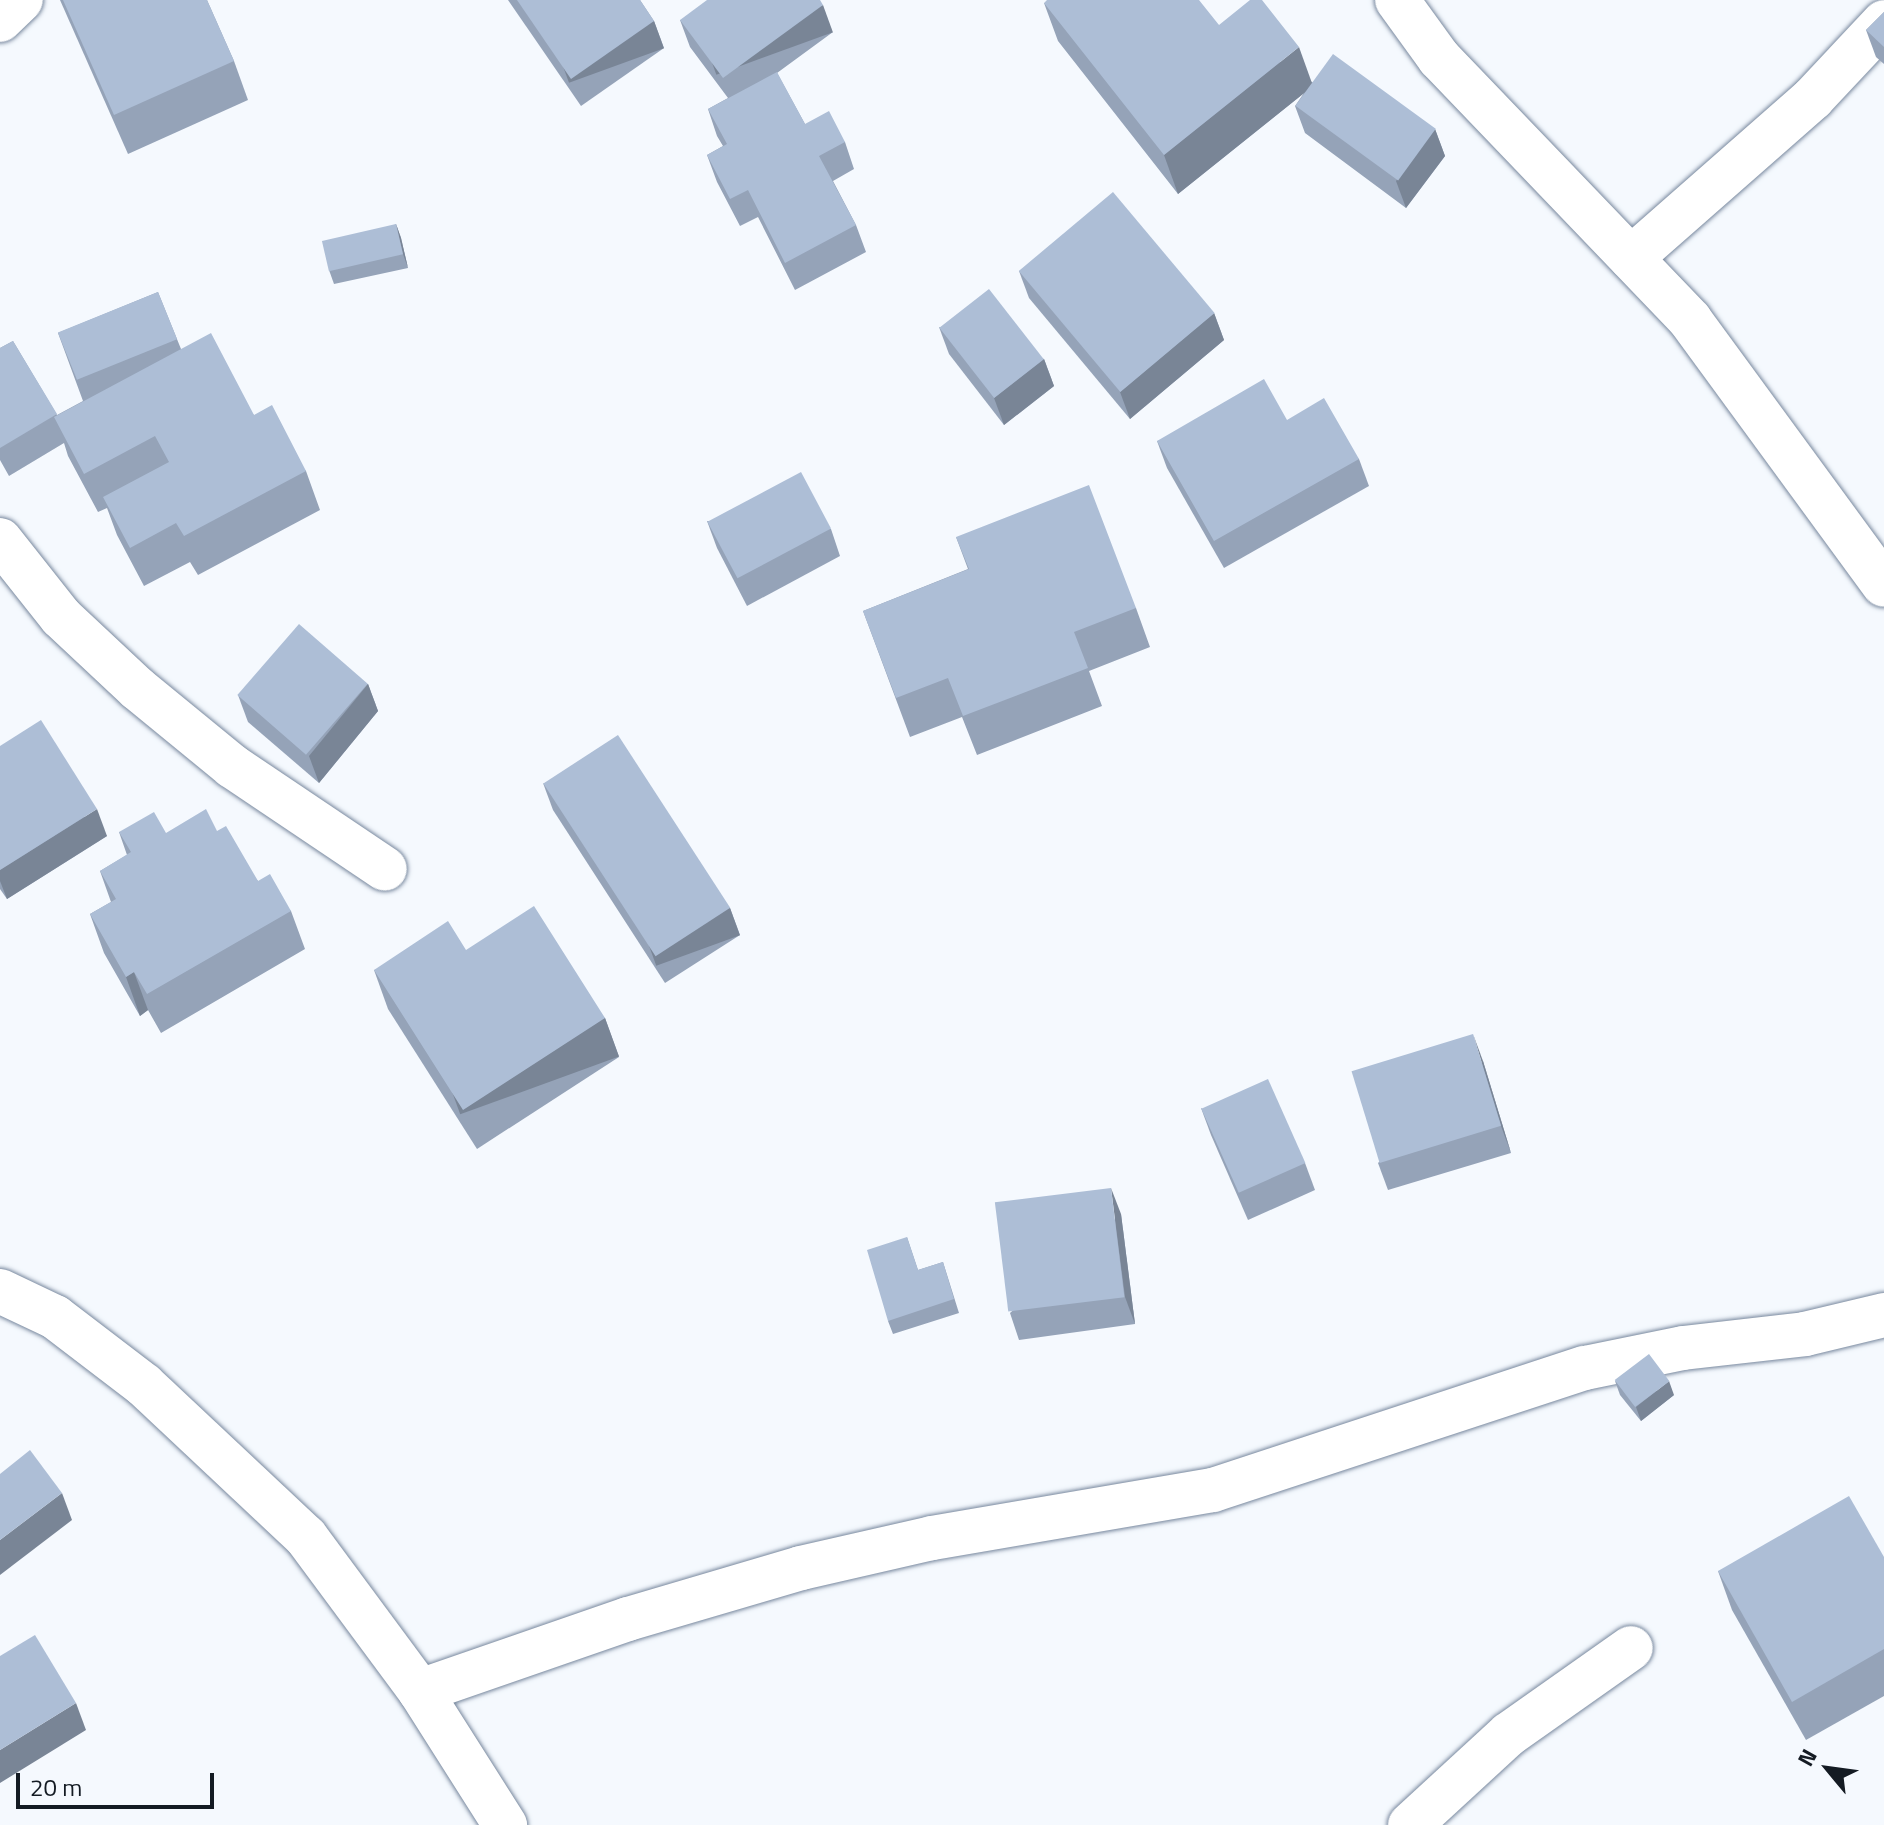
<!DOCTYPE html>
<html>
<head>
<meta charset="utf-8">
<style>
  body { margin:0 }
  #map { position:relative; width:1884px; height:1825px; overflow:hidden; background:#f5f9fe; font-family:"Titillium Web",sans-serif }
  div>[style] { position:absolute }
  .roads { filter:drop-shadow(0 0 2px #78889e) drop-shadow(0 0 2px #78889e) }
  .street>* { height:44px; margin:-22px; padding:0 22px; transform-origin:22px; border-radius:22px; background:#fff }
  .wall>* { inset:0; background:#95a3b8 }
  .shaded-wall>* { inset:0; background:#798596; transform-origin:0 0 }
  .building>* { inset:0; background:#adbed6; transform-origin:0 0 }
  span { translate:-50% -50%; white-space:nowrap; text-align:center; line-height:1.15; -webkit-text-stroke:6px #f5f9fe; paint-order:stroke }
  .north { position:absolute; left:1788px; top:1729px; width:80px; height:80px; -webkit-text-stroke:6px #f5f9fe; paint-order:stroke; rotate:299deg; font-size:22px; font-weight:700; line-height:32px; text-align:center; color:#141b23 }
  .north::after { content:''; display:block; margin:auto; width:28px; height:36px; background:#141b23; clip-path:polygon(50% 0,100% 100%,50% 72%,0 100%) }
  .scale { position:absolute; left:16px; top:1773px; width:198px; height:36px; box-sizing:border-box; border:4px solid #141b23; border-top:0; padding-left:10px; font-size:24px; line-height:28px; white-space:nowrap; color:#141b23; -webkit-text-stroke:6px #f5f9fe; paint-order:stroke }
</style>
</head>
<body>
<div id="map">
  <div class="roads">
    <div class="street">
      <div style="left:1397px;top:0;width:72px;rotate:54.1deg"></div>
      <div style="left:1439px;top:58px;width:363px;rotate:46.2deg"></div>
      <div style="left:1690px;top:320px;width:328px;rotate:53.8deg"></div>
      <div style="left:0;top:20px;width:29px;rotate:-44deg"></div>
      <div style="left:1631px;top:258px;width:242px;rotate:-41.3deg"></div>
      <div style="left:1813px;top:98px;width:104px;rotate:-46.9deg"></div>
      <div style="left:0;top:540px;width:98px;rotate:51.6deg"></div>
      <div style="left:61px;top:617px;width:105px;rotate:43.1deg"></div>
      <div style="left:138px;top:689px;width:122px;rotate:39.3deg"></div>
      <div style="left:232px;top:766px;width:184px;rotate:33.9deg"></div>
      <div style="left:0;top:1291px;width:61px;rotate:25.3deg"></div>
      <div style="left:55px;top:1317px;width:112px;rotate:37.4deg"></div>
      <div style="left:144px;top:1385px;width:222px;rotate:43.2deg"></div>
      <div style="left:306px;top:1537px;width:192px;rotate:53.5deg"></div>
      <div style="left:420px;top:1691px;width:159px;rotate:57.6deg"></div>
      <div style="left:420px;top:1691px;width:220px;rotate:-19.1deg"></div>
      <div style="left:628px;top:1619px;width:180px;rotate:-16.4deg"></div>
      <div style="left:801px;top:1568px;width:134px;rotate:-12.9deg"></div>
      <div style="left:932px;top:1538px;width:285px;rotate:-9.7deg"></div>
      <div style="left:1213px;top:1490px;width:391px;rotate:-18.2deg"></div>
      <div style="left:1585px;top:1368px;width:100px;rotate:-11.5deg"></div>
      <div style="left:1683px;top:1348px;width:123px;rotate:-6.5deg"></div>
      <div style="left:1805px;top:1334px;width:81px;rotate:-13.5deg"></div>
      <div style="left:1410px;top:1825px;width:134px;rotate:-42.6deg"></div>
      <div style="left:1509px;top:1734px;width:149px;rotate:-35.2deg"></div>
    </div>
  </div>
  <div class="wall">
    <div style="clip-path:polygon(60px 0,207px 0,234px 61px,248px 100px,128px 154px)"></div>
    <div style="clip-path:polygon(508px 0,640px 0,654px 21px,664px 48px,581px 106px)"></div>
    <div style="clip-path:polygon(1044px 3px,1219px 25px,1312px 82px,1435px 129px,1445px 156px,1406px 208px,1305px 133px,1295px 106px,1304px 93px,1178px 194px,1058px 41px)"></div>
    <div style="clip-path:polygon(1884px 12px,1884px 64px,1876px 57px,1866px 30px)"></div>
    <div style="clip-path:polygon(680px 20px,833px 32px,777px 73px,805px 124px,845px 142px,854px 169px,833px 181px,856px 225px,866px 252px,795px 290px,758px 217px,740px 226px,717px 182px,707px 155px,723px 146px,717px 136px,708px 109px,728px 98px,690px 47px)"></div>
    <div style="clip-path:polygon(396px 224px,401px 238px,408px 268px,334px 284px,329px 270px)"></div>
    <div style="clip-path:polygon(1019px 271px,1214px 313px,1224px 340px,1130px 419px,1029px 298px)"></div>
    <div style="clip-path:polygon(158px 292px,181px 349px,254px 415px,306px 471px,320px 510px,198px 575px,190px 562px,144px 586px,117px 535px,107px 508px,98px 512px,68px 456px,64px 443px,9px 476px,0 460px,0 348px,13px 341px,57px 415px,83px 401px,58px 333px)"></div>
    <div style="clip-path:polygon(939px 327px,1044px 359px,1054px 386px,1004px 425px,949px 354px)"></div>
    <div style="clip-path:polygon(1287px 420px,1359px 459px,1369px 486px,1224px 568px,1167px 468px,1157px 441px)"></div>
    <div style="clip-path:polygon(707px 521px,831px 529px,840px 556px,747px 606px,717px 548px)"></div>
    <div style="clip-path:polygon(956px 537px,1136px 608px,1150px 647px,1089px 671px,1102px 706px,977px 755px,962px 717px,910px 737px,863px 611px,968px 569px)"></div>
    <div style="clip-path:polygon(368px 684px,378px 711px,319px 783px,248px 722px,238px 695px)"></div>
    <div style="clip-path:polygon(0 746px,107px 836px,7px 899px,0 889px)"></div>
    <div style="clip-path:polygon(543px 783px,730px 908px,740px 935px,665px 983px,553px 810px)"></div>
    <div style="clip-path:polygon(217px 831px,258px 881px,291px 911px,305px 949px,161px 1033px,148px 1010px,140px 1016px,104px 953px,90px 914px,111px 902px,100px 871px,127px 855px,119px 832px,166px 833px)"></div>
    <div style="clip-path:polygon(466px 950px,605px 1018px,619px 1057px,477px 1149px,388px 1009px,374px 970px)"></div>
    <div style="clip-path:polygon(1483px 1061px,1511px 1153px,1388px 1190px,1378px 1163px)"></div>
    <div style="clip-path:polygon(1201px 1108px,1305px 1163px,1315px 1190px,1248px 1220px,1211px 1135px)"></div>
    <div style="clip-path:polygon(1121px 1214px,1135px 1324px,1019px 1340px,1010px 1313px)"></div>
    <div style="clip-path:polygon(907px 1237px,918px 1270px,943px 1262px,959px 1313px,893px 1334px,888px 1321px)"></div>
    <div style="clip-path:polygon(1615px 1381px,1674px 1395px,1641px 1421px,1620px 1395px)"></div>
    <div style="clip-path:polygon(1884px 1557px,1884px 1696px,1806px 1740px,1732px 1610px,1718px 1571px)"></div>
  </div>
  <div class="shaded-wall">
    <div style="left:823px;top:5px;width:29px;height:124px;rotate:70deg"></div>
    <div style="left:654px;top:21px;width:29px;height:101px;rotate:70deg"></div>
    <div style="clip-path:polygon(1299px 47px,1313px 86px,1178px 194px,1164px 155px)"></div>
    <div style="clip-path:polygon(1435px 129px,1445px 156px,1406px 208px,1396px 181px)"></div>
    <div style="clip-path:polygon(396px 224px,401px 238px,408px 268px,403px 254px)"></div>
    <div style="clip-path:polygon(1214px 313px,1224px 340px,1130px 419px,1120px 392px)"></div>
    <div style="clip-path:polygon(1044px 359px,1054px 386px,1004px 425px,994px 398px)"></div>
    <div style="clip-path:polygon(368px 684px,378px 711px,319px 783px,309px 756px)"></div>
    <div style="clip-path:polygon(97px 809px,107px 836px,7px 899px,0 881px,0 870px)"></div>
    <div style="left:730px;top:908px;width:29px;height:89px;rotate:70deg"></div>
    <div style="clip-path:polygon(134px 972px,148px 1010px,140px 1016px,126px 977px)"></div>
    <div style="left:605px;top:1018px;width:41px;height:169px;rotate:70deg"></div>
    <div style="clip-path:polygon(1473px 1034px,1483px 1061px,1511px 1153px,1501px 1126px)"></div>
    <div style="clip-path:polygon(1111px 1188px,1121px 1214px,1135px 1324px,1125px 1297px)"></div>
    <div style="clip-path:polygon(1669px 1381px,1674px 1395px,1641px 1421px,1636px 1407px)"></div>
    <div style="clip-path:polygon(62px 1493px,72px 1520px,0 1575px,0 1540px)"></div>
    <div style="clip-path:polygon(76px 1703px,86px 1730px,0 1783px,0 1750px)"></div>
  </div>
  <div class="building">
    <div style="clip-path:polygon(63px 0,207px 0,234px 61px,114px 115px)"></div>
    <div style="clip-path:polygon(517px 0,640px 0,654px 21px,571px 79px)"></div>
    <div style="clip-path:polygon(707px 0,820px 0,823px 5px,723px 78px,680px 20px)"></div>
    <div style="clip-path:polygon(1047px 0,1199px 0,1219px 25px,1250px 0,1262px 0,1299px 47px,1164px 155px,1044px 3px)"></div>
    <div style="clip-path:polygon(1884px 12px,1884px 47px,1866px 30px)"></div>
    <div style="left:1333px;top:54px;width:127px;height:64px;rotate:36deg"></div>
    <div style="clip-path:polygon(777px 72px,805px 124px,829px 111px,845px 142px,819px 156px,856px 225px,785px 263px,748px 190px,730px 199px,707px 155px,727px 144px,708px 109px)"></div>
    <div style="left:1113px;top:192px;width:158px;height:123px;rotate:50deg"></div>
    <div style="left:396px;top:224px;width:31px;height:76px;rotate:77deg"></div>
    <div style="left:989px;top:289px;width:89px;height:63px;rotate:52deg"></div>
    <div style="left:158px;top:292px;width:51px;height:108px;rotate:68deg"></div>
    <div style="clip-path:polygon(211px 333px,254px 415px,272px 405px,306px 471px,184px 536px,176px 523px,130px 548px,103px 497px,169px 462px,155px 436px,84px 474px,54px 417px)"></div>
    <div style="clip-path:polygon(13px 341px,57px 414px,0 448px,0 348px)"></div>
    <div style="clip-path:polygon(1264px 379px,1287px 420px,1324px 398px,1359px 459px,1214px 541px,1157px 441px)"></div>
    <div style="left:801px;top:472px;width:64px;height:106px;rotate:62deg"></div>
    <div style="clip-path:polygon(1089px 485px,1136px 608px,1074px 632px,1088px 668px,963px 716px,948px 678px,896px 698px,863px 611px,969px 569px,956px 537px)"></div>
    <div style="left:299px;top:624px;width:91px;height:94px;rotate:41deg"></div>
    <div style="clip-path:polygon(41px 720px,97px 809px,0 870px,0 746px)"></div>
    <div style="left:618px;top:735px;width:206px;height:89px;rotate:57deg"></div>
    <div style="clip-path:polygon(206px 809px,217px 831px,226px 826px,258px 881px,270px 874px,291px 911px,147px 994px,134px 972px,126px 977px,90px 914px,116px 899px,100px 871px,131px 852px,119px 832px,154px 812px,166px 833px)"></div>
    <div style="clip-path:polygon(534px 906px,605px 1018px,463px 1110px,374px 970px,448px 921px,466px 950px)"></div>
    <div style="left:1473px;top:1034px;width:96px;height:127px;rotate:73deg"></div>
    <div style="left:1268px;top:1079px;width:92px;height:73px;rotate:66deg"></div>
    <div style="left:1111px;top:1188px;width:110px;height:117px;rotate:83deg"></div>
    <div style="clip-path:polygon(907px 1237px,918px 1270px,943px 1262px,954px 1299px,888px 1321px,867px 1250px)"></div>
    <div style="left:1649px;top:1354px;width:34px;height:43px;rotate:53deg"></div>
    <div style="clip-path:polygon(30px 1450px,62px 1493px,0 1540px,0 1474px)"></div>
    <div style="clip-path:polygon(1849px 1496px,1884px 1557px,1884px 1649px,1792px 1702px,1718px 1571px)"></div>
    <div style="clip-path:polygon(35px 1635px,76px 1703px,0 1750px,0 1656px)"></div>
  </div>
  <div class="north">N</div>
  <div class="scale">20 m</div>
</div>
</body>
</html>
